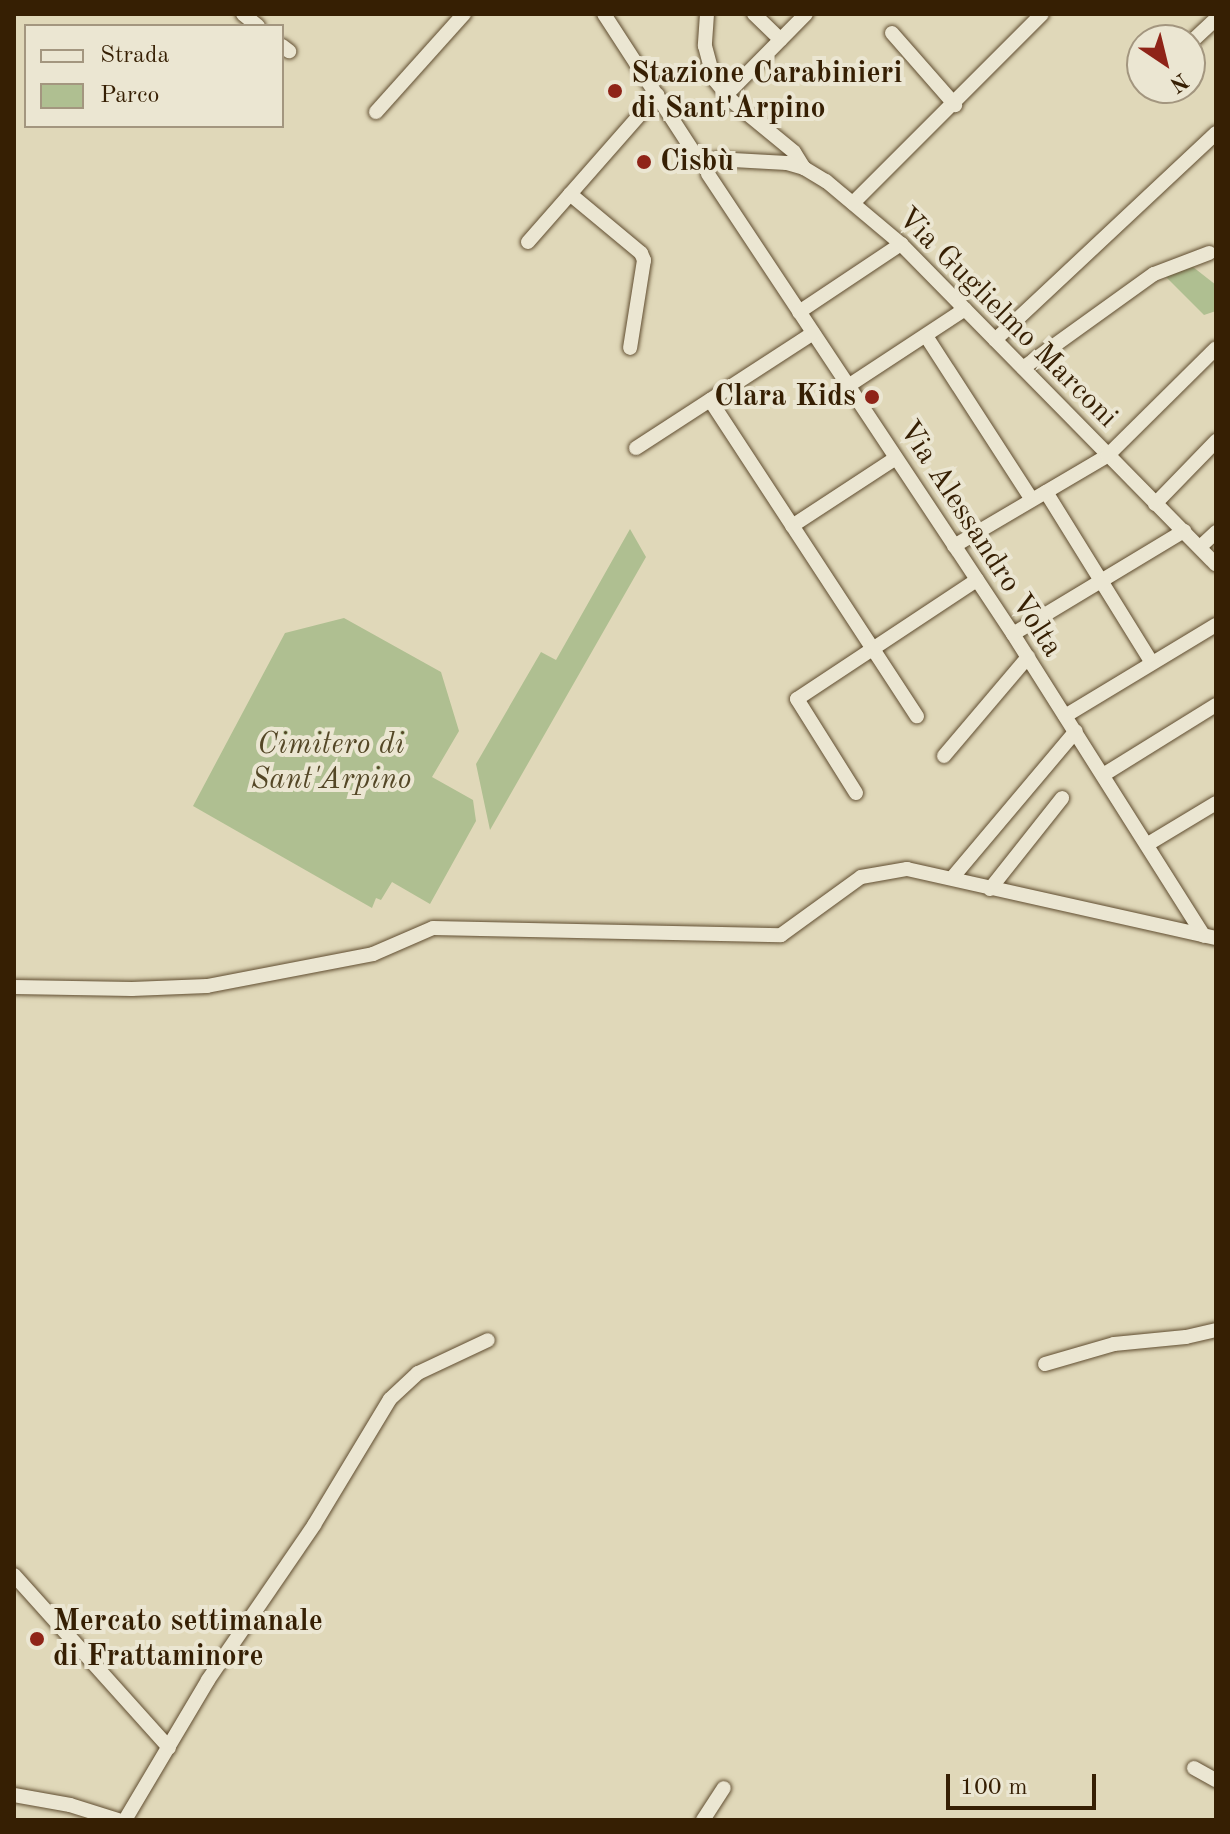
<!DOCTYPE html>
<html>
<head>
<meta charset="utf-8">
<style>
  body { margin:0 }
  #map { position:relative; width:1230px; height:1834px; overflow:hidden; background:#e0d8b9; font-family:"Old Standard TT",serif }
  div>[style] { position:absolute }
  .green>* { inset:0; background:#afbf91 }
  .roads { filter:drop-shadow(0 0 2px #604d30) drop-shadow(0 0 2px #604d30) }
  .minor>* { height:14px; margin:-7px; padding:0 7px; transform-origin:7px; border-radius:7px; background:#ebe6d2 }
  .dots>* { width:22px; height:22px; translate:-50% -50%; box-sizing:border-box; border:4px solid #ebe6d2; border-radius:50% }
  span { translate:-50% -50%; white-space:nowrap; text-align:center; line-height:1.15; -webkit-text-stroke:8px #ebe6d2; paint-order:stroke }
  .poi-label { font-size:30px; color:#361f03; font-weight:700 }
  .left { translate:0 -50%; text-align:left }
  .right { translate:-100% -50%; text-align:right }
  .street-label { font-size:30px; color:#361f03 }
  .park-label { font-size:30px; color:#544726; font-style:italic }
  .frame { position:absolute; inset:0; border:16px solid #361f03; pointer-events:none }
  .legend { position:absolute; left:24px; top:24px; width:260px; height:104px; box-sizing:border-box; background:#ebe6d2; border:2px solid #a3967f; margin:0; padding:10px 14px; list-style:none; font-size:24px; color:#361f03 }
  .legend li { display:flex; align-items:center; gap:16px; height:40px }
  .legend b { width:40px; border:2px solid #a3967f }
  .north { position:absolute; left:1126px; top:24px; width:80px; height:80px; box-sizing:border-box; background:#ebe6d2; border:2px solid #a3967f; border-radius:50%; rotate:145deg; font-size:22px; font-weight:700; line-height:32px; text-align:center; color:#361f03 }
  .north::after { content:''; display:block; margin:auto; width:28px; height:36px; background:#8f2418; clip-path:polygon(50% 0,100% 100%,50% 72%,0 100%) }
  .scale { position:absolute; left:946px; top:1774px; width:150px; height:36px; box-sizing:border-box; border:4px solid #361f03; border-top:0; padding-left:10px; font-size:24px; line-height:28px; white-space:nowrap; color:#361f03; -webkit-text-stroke:6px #ebe6d2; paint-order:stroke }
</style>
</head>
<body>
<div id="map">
  <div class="green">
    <div style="clip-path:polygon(1193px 267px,1216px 285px,1216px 311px,1204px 315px,1166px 277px)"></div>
    <div style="clip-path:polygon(630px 529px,646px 557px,490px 830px,476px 764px,541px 652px,556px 660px)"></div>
    <div style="clip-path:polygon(344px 618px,441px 672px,459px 731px,432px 777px,473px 800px,476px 821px,430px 904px,392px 882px,381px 900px,376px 898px,372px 908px,193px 806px,285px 633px)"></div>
  </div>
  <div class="roads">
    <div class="minor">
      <div style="left:243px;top:14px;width:19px;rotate:39deg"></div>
      <div style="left:604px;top:14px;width:163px;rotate:57deg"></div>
      <div style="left:693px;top:151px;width:17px;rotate:40deg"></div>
      <div style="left:707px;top:14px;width:32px;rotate:94deg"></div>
      <div style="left:705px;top:46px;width:34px;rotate:75deg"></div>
      <div style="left:714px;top:79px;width:28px;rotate:51deg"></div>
      <div style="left:732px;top:101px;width:80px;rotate:39.4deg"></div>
      <div style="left:794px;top:152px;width:19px;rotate:58deg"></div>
      <div style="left:754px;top:14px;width:37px;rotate:44deg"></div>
      <div style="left:892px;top:33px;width:96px;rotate:48.8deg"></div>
      <div style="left:1190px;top:43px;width:35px;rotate:-43deg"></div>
      <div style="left:282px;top:46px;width:9px;rotate:36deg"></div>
      <div style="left:726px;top:95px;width:114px;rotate:-45.4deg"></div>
      <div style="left:376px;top:112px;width:132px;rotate:-48.1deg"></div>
      <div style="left:715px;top:159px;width:72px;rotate:3.2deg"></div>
      <div style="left:787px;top:163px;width:18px;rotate:16deg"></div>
      <div style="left:804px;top:168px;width:26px;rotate:31deg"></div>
      <div style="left:826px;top:181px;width:98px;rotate:40deg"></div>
      <div style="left:901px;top:244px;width:449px;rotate:45.5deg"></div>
      <div style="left:708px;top:174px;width:552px;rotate:56.45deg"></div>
      <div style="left:1013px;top:634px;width:357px;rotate:57.7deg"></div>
      <div style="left:570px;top:194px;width:92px;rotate:39.7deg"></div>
      <div style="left:641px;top:253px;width:8px;rotate:67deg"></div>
      <div style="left:644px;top:260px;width:89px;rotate:99deg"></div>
      <div style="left:853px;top:203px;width:267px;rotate:-45deg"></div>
      <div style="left:528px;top:242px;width:196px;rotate:-48.7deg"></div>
      <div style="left:799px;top:312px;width:123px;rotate:-33.7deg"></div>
      <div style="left:926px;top:336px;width:195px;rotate:57.1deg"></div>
      <div style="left:995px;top:340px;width:303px;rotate:-43.1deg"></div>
      <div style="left:1023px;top:368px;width:161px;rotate:-35.7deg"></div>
      <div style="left:1154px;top:274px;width:59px;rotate:-20.9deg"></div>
      <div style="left:848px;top:386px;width:140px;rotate:-33.3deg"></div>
      <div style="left:710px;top:400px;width:378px;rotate:56.8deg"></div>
      <div style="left:636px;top:448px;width:211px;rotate:-33deg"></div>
      <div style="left:1046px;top:492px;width:201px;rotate:58.2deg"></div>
      <div style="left:1155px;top:504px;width:88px;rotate:-45.9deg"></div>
      <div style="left:792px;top:526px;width:124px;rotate:-33.2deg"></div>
      <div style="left:954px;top:546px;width:178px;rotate:-30.5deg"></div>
      <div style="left:1107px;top:456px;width:153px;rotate:-44.7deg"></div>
      <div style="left:1200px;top:547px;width:22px;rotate:-43deg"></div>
      <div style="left:1013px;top:634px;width:200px;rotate:-31.1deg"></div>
      <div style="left:1065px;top:716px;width:176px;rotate:-31.1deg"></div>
      <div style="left:944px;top:756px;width:130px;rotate:-49.7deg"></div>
      <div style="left:1103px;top:775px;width:133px;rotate:-31.8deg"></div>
      <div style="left:856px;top:793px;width:111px;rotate:-122.1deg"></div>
      <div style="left:797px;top:699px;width:216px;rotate:-33.5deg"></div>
      <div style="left:1148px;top:844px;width:79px;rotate:-31.1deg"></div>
      <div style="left:952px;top:878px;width:192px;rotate:-49.9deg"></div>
      <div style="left:990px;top:889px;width:116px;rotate:-51.6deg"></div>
      <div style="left:14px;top:987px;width:118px;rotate:1deg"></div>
      <div style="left:132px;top:989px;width:75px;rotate:-2.3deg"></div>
      <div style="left:207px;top:986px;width:169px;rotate:-10.9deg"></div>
      <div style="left:373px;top:954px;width:65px;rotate:-23.4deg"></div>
      <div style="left:433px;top:928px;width:348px;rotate:1.2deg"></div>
      <div style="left:781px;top:935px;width:99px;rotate:-35.9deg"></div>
      <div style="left:861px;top:877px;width:47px;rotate:-9.9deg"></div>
      <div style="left:907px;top:869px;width:317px;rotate:12.6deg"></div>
      <div style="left:1045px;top:1364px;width:72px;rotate:-16.2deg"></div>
      <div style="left:1114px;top:1344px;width:72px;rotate:-5.6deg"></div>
      <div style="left:1186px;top:1337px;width:31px;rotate:-13deg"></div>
      <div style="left:14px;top:1575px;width:232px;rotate:48.1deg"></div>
      <div style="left:1194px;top:1768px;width:25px;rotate:29deg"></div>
      <div style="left:14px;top:1795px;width:57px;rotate:10.1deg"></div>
      <div style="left:70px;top:1805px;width:50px;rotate:17.4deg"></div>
      <div style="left:125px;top:1820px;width:163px;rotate:-59.3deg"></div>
      <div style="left:208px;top:1680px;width:188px;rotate:-55.6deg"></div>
      <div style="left:314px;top:1525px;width:147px;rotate:-58.9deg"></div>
      <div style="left:390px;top:1399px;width:38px;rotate:-43deg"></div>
      <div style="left:418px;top:1373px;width:77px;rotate:-25.2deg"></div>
      <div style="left:703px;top:1820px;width:38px;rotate:-57deg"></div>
    </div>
  </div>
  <div class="dots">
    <div style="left:615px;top:91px;background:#8f2418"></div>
    <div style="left:644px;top:162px;background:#8f2418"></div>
    <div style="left:872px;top:397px;background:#8f2418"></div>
    <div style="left:37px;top:1639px;background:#8f2418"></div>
  </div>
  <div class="poi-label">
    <span class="left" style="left:631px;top:91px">Stazione Carabinieri<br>di Sant'Arpino</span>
    <span class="left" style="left:660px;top:162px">Cisbù</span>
    <span class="right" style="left:856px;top:397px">Clara Kids</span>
    <span class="left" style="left:53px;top:1639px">Mercato settimanale<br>di Frattaminore</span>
  </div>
  <div class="street-label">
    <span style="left:1007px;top:318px;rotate:45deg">Via Guglielmo Marconi</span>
    <span style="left:980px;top:539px;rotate:57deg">Via Alessandro Volta</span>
  </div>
  <div class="park-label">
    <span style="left:331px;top:762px">Cimitero di<br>Sant'Arpino</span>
  </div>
  <div class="frame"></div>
  <ul class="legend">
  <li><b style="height:10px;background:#ebe6d2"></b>Strada</li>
  <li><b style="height:22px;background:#afbf91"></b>Parco</li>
  </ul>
  <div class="north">N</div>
  <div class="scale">100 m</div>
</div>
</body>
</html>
